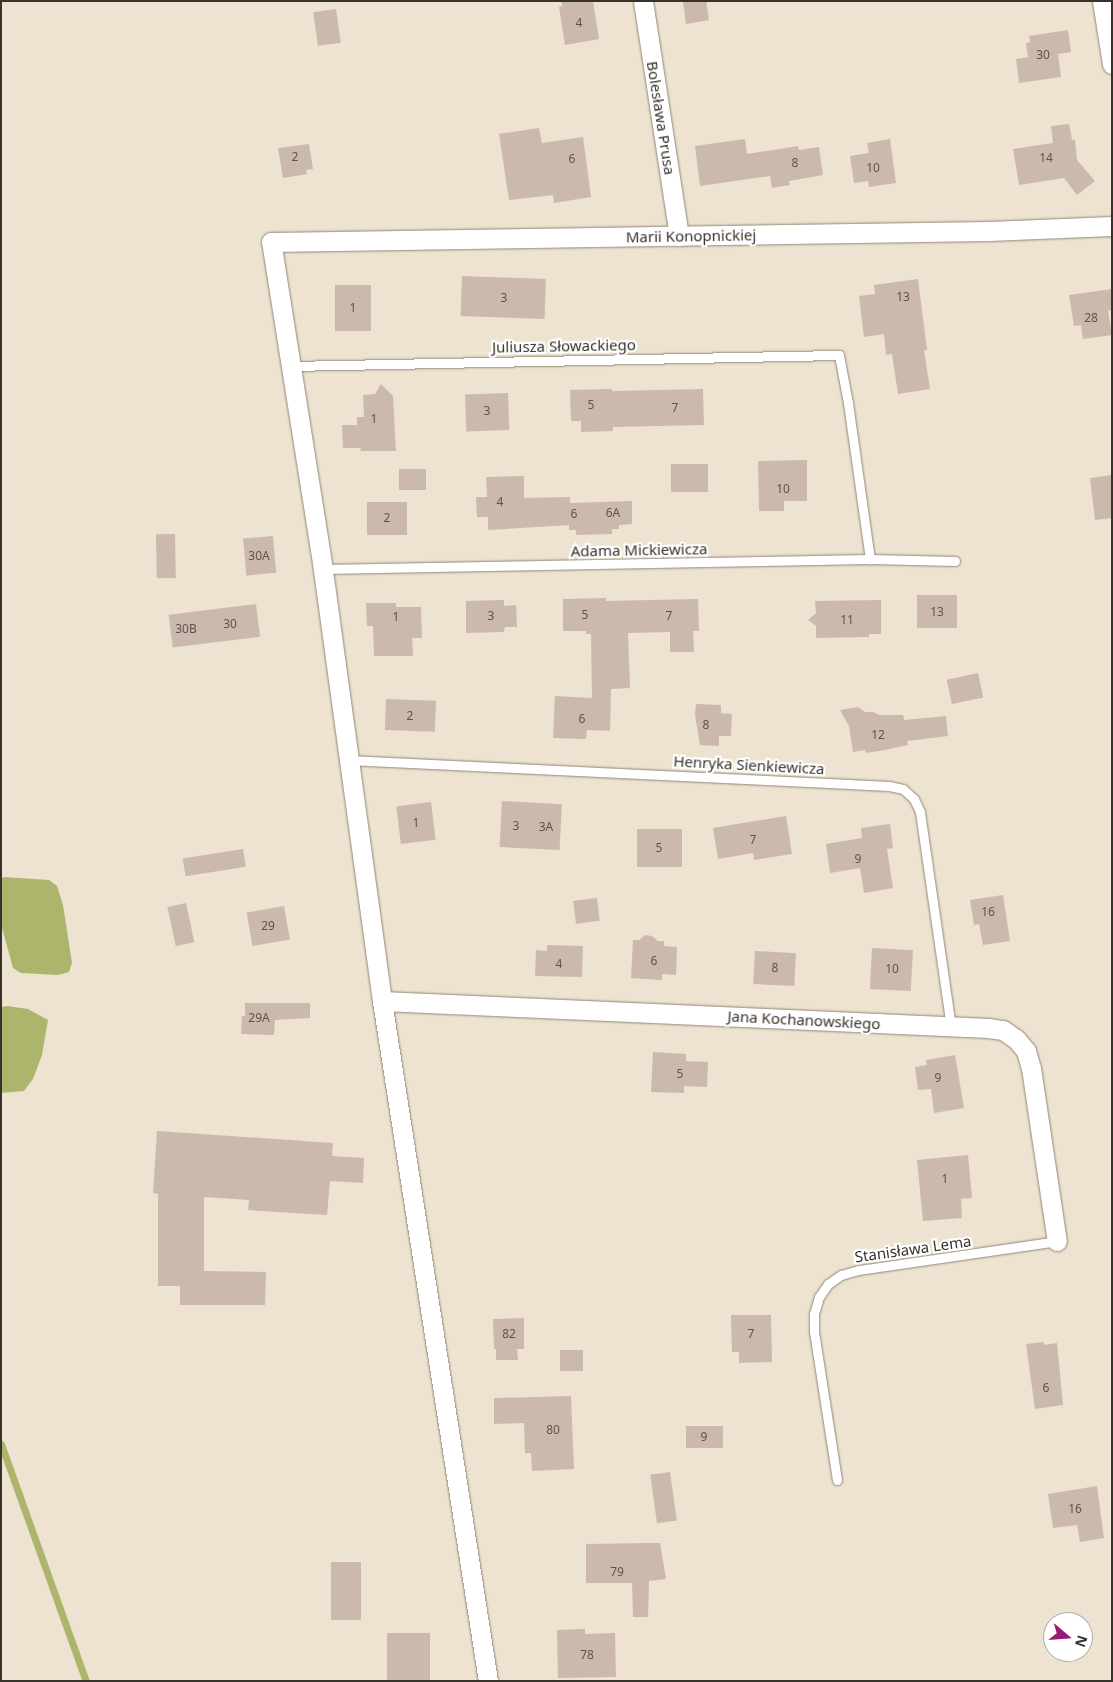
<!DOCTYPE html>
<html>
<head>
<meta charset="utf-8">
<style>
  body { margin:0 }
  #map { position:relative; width:1113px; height:1682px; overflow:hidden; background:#eee2d1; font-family:"Noto Sans",sans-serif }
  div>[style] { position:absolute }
  .water>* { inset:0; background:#adb56c }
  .stream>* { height:7px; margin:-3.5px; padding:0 3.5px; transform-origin:3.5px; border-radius:3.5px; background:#adb56c }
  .building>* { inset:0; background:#cbb9ad; transform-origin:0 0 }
  .roads { filter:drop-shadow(0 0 1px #918676) drop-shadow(0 0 1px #918676) }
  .service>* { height:9px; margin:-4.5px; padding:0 4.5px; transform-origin:4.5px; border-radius:4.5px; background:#fff }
  .minor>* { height:19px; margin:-9.5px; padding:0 9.5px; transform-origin:9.5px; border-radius:9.5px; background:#fff }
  span { translate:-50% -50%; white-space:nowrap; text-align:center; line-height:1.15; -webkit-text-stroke:4.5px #fff; paint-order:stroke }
  .number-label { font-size:12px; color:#5c544c }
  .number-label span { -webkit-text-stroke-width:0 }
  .street-label { font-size:15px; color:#37322b }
  .frame { position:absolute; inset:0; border:2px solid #37322b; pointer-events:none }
  .north { position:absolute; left:1043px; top:1612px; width:50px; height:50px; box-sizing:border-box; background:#fff; border:1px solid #afadaa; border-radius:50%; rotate:108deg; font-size:14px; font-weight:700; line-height:20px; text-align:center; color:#37322b }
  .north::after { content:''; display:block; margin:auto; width:18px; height:22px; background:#961972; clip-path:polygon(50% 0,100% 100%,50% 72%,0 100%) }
</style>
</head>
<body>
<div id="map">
  <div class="water">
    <div style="clip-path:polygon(4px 877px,49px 880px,57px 886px,63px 905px,72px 963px,69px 972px,58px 975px,21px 973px,13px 968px,1px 924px,1px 879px)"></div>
    <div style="clip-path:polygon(7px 1006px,28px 1009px,48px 1020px,42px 1055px,33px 1079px,24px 1091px,1px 1093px,1px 1007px)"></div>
  </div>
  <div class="stream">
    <div style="left:1px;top:1444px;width:252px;rotate:70.3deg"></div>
  </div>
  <div class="building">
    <div style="clip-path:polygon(561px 1px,593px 1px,599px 39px,565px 45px,559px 7px,562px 6px)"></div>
    <div style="clip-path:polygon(683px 1px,706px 1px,709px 20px,686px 24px)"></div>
    <div style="left:336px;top:9px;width:34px;height:23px;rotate:82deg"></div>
    <div style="clip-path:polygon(1068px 30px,1071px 52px,1058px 54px,1061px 77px,1019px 83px,1016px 59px,1028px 57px,1026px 43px,1030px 42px,1029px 36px)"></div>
    <div style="clip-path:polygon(1069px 124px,1072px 140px,1075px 140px,1077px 160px,1095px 181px,1077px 195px,1064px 178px,1019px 185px,1013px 149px,1053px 143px,1051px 126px)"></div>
    <div style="clip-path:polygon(539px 128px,542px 143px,583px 137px,591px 197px,554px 203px,553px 195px,509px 200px,499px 134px)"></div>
    <div style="clip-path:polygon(745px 139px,747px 154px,798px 146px,799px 150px,819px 147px,823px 175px,789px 181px,790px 185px,772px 188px,770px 176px,700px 186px,695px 146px)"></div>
    <div style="clip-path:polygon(890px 139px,896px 183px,869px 187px,868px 181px,854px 183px,850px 156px,869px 153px,867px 143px)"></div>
    <div style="clip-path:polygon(309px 144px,313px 169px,306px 170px,307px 174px,283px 178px,278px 148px)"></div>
    <div style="left:462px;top:276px;width:84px;height:40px;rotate:2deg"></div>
    <div style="clip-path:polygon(918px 279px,927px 350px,924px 350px,930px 389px,898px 394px,892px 354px,886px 355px,884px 334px,864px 337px,859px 296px,875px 294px,874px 285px)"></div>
    <div style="left:335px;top:285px;width:36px;height:46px"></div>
    <div style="clip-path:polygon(1112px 289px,1112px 310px,1108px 311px,1112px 335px,1083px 339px,1081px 325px,1074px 326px,1069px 295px)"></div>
    <div style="clip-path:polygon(381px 384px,393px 396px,396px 451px,360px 451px,361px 448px,343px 448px,342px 425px,357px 425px,357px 417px,364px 417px,363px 395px,375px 394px)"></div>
    <div style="clip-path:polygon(612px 389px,612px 391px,703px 389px,704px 425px,613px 427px,613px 431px,581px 432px,581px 421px,571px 421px,570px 390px)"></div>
    <div style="left:508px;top:393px;width:37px;height:43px;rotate:88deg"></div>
    <div style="clip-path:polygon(807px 460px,807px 501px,784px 501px,784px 511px,759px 511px,758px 461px)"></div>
    <div style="left:708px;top:464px;width:28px;height:37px;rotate:90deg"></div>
    <div style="left:399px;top:469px;width:27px;height:21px"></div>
    <div style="clip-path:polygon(1112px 475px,1112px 518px,1095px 520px,1090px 478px)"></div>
    <div style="clip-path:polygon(524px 476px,524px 498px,570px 497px,570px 503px,632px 501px,632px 524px,619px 525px,619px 529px,612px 529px,612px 534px,576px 535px,576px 530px,569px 530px,569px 525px,488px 530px,488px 517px,477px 517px,476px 497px,487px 497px,486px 477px)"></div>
    <div style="left:367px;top:502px;width:40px;height:33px"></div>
    <div style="left:175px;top:534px;width:44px;height:19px;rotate:89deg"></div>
    <div style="left:273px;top:536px;width:37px;height:30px;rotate:85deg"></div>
    <div style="left:957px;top:595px;width:33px;height:40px;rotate:90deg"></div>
    <div style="clip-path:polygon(606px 598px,606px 601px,698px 599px,699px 631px,693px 631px,694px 652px,670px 652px,670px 632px,628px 633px,630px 688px,611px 689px,610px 731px,587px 730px,586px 739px,553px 738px,555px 696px,592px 698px,591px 634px,586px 634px,586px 631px,563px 631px,563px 599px)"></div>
    <div style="clip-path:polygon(504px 600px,504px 606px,516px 605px,517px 627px,505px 627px,504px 632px,466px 633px,466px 601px)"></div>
    <div style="clip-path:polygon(881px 600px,881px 634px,869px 634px,869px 637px,816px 638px,816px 626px,808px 620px,816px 613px,815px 601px)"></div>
    <div style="clip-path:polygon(366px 603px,396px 603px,396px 607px,421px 607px,422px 638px,412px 638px,413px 656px,374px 656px,373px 626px,367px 626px)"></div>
    <div style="left:256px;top:604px;width:33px;height:88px;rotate:83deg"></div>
    <div style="left:978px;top:673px;width:25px;height:32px;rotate:78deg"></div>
    <div style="left:386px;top:699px;width:50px;height:31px;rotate:2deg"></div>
    <div style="clip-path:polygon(696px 704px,721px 705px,721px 713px,732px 714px,731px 736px,719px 736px,719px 746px,700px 745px,695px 715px)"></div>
    <div style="clip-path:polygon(858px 707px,865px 712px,873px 712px,879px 715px,903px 715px,904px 720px,946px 716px,948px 736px,907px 741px,908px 745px,885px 750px,866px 753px,865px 750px,853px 752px,849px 726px,840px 710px)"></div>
    <div style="left:502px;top:801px;width:60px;height:46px;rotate:3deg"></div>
    <div style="left:431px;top:802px;width:38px;height:35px;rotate:83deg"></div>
    <div style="clip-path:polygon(786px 816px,792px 854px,754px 860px,753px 853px,718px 859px,713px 828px)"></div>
    <div style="clip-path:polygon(890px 824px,893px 848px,887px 849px,893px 888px,864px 893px,860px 868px,830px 873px,826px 844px,862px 838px,861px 828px)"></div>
    <div style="left:637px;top:829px;width:45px;height:38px"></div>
    <div style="left:243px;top:849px;width:18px;height:61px;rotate:81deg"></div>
    <div style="clip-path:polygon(1003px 895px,1010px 941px,983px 945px,979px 924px,974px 925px,970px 900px)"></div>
    <div style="left:597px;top:898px;width:23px;height:24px;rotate:83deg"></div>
    <div style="left:186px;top:903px;width:40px;height:19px;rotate:78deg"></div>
    <div style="left:284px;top:906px;width:34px;height:38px;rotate:80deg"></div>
    <div style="clip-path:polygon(645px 935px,652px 936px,658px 941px,664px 941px,664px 946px,677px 947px,676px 975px,662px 974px,662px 980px,631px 978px,633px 940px,639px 940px)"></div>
    <div style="clip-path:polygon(547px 945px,583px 946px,582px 977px,535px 976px,536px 950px,547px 951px)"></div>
    <div style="left:872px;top:948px;width:41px;height:41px;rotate:3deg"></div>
    <div style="left:755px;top:951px;width:41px;height:33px;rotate:3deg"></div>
    <div style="clip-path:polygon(245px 1003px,310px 1003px,310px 1018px,275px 1020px,274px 1035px,241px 1034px,242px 1016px,245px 1016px)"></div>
    <div style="clip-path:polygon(653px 1052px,686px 1054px,686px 1061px,708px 1062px,707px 1087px,684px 1086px,684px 1093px,651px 1092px)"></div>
    <div style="clip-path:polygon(955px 1055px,964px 1108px,934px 1113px,931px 1089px,918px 1090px,915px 1067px,927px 1065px,926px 1060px)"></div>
    <div style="clip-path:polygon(157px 1131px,333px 1143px,332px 1156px,364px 1158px,363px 1183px,330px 1181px,327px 1215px,248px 1210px,249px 1200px,204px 1197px,204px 1271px,266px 1272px,265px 1305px,180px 1305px,180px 1286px,158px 1286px,158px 1194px,153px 1193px)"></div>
    <div style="clip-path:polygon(968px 1155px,972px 1198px,961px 1199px,962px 1218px,923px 1221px,917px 1160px)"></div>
    <div style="clip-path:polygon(731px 1315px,771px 1315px,772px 1362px,739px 1363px,739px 1352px,732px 1352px)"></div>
    <div style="clip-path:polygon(524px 1318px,524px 1349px,517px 1349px,518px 1360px,496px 1360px,496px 1349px,494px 1349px,493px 1319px)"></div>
    <div style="clip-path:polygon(1044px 1342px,1044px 1345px,1057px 1343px,1063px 1405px,1035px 1409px,1026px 1344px)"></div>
    <div style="left:560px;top:1350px;width:23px;height:21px"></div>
    <div style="clip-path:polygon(571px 1396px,574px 1469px,532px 1471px,531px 1453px,525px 1453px,524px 1423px,494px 1424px,494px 1398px)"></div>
    <div style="left:686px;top:1426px;width:37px;height:22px"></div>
    <div style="left:670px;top:1472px;width:49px;height:20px;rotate:82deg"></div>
    <div style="clip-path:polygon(1097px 1486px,1104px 1538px,1080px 1542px,1077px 1525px,1053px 1528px,1048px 1494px)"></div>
    <div style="clip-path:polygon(648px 1543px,660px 1543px,666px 1579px,649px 1581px,648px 1617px,633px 1617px,632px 1583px,586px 1583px,586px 1544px)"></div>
    <div style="left:331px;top:1562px;width:30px;height:58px"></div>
    <div style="clip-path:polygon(585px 1629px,585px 1634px,615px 1633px,616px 1677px,558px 1678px,557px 1630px)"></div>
    <div style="left:387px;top:1633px;width:43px;height:48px"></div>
  </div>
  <div class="roads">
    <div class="service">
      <div style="left:290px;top:366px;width:549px;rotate:-1.15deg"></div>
      <div style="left:839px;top:355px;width:49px;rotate:79.4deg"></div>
      <div style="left:848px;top:403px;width:158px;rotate:82deg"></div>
      <div style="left:323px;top:569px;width:547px;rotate:-1.05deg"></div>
      <div style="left:870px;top:559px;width:85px;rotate:1.3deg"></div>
      <div style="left:348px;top:760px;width:542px;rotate:2.75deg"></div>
      <div style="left:889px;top:786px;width:14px;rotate:12deg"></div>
      <div style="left:903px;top:789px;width:15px;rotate:42deg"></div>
      <div style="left:914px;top:799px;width:14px;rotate:65deg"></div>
      <div style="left:920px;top:812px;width:216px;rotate:81.8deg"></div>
      <div style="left:837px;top:1480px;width:150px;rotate:-98.8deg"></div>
      <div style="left:814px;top:1332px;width:18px;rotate:-90deg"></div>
      <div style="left:814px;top:1314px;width:18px;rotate:-74deg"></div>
      <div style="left:819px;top:1297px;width:16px;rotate:-55deg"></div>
      <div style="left:828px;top:1284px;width:16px;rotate:-35deg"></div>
      <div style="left:841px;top:1275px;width:19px;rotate:-16deg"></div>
      <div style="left:859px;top:1270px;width:200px;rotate:-8.3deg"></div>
    </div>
    <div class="minor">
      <div style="left:643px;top:1px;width:238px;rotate:81.3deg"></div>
      <div style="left:1102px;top:1px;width:64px;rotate:81deg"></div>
      <div style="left:382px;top:1001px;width:607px;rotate:2.55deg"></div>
      <div style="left:988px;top:1028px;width:15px;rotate:8deg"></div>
      <div style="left:1003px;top:1030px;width:16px;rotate:35deg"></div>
      <div style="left:1016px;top:1039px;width:16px;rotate:50deg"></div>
      <div style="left:1026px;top:1051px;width:18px;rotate:74deg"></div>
      <div style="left:1031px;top:1068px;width:175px;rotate:81.5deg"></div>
      <div style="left:488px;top:1681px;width:688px;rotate:-98.86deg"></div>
      <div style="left:382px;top:1001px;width:436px;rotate:-97.8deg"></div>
      <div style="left:323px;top:569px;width:331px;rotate:-99deg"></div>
      <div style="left:271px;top:242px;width:718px;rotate:-0.88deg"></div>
      <div style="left:989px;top:231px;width:123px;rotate:-2.3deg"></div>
    </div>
  </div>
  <div class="number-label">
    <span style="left:579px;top:23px">4</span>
    <span style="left:1043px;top:55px">30</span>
    <span style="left:295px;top:157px">2</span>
    <span style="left:1046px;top:158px">14</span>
    <span style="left:572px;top:159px">6</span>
    <span style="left:795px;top:163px">8</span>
    <span style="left:873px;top:168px">10</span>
    <span style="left:903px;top:297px">13</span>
    <span style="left:504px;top:298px">3</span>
    <span style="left:353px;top:308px">1</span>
    <span style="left:1091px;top:318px">28</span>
    <span style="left:591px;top:405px">5</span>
    <span style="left:675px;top:408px">7</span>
    <span style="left:487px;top:411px">3</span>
    <span style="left:374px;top:419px">1</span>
    <span style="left:783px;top:489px">10</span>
    <span style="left:500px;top:502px">4</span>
    <span style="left:613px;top:513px">6A</span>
    <span style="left:574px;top:514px">6</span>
    <span style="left:387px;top:518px">2</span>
    <span style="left:259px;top:556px">30A</span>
    <span style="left:937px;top:612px">13</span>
    <span style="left:585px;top:615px">5</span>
    <span style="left:491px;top:616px">3</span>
    <span style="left:669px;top:616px">7</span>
    <span style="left:396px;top:617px">1</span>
    <span style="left:847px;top:620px">11</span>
    <span style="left:230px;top:624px">30</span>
    <span style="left:186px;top:629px">30B</span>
    <span style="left:410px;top:716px">2</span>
    <span style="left:582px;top:719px">6</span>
    <span style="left:706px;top:725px">8</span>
    <span style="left:878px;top:735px">12</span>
    <span style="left:416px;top:823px">1</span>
    <span style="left:516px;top:826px">3</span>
    <span style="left:546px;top:827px">3A</span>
    <span style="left:753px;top:840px">7</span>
    <span style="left:659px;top:848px">5</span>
    <span style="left:858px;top:859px">9</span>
    <span style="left:988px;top:912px">16</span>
    <span style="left:268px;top:926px">29</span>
    <span style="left:654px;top:961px">6</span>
    <span style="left:559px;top:964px">4</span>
    <span style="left:775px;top:968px">8</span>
    <span style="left:892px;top:969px">10</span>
    <span style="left:259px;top:1018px">29A</span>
    <span style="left:680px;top:1074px">5</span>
    <span style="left:938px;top:1078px">9</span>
    <span style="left:945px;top:1179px">1</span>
    <span style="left:509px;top:1334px">82</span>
    <span style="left:751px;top:1334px">7</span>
    <span style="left:1046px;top:1388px">6</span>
    <span style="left:553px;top:1430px">80</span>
    <span style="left:704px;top:1437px">9</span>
    <span style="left:1075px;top:1509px">16</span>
    <span style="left:617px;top:1572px">79</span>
    <span style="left:587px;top:1655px">78</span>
  </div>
  <div class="street-label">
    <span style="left:661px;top:118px;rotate:81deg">Bolesława Prusa</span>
    <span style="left:691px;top:236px;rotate:-1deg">Marii Konopnickiej</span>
    <span style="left:564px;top:346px;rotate:-1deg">Juliusza Słowackiego</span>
    <span style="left:639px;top:550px;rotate:-1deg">Adama Mickiewicza</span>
    <span style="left:749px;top:765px;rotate:3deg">Henryka Sienkiewicza</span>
    <span style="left:804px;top:1020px;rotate:3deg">Jana Kochanowskiego</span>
    <span style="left:913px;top:1249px;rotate:-8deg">Stanisława Lema</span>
  </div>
  <div class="frame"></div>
  <div class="north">N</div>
</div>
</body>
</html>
